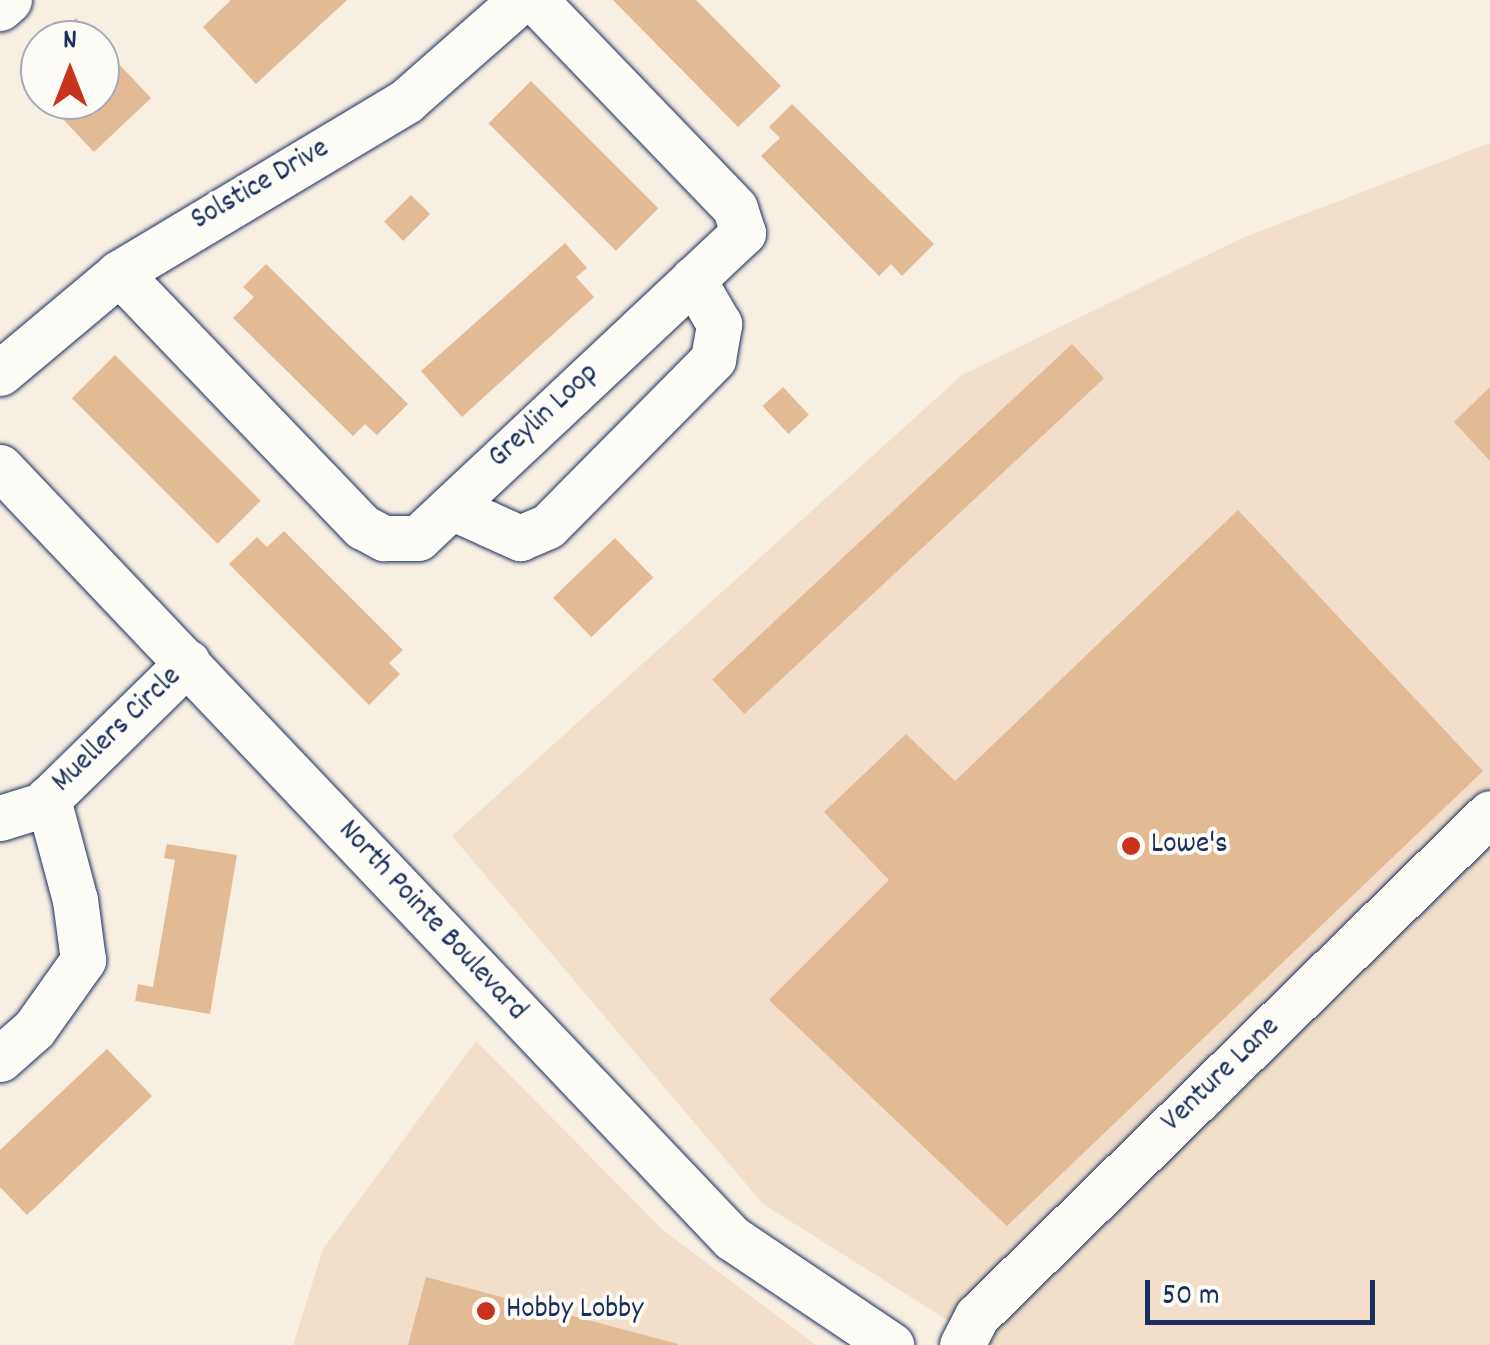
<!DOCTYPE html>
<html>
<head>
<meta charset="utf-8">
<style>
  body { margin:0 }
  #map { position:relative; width:1490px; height:1345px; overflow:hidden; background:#f8efe3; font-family:Dekko,sans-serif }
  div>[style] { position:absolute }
  .built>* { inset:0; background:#f1dfcb }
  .building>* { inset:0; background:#e2ba93; transform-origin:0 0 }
  .roads { filter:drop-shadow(0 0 2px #1b2f5e) drop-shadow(0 0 2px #1b2f5e) }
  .minor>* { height:45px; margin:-22.5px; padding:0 22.5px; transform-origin:22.5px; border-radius:22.5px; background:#fdfcf7 }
  .dots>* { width:28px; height:28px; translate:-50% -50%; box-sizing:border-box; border:5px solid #fdfcf7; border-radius:50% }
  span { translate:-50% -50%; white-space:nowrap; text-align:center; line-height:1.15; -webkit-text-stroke:8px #fdfcf7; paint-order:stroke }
  .street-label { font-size:30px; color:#1b2f5e }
  .poi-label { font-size:30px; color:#1b2f5e }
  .left { translate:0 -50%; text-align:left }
  .north { position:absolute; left:20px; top:20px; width:100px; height:100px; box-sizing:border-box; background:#fdfcf7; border:2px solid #a3aaba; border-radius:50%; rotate:0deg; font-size:28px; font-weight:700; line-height:40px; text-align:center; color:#1b2f5e }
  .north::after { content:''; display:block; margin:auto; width:35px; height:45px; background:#c8321e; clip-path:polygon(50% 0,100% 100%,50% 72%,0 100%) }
  .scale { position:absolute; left:1145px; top:1280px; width:230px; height:45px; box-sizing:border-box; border:5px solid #1b2f5e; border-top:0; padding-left:12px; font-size:30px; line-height:35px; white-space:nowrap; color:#1b2f5e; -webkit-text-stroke:8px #fdfcf7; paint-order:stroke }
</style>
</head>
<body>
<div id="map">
  <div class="built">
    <div style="clip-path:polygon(1490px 143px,1490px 1345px,987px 1345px,763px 1204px,452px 836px,962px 375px,1242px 238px)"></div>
    <div style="clip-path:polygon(476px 1041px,663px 1230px,816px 1345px,293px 1345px,323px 1249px)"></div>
  </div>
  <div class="building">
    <div style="clip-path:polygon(231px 0,347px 0,256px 84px,203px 27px)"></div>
    <div style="clip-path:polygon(613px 0,696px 0,781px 86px,738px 127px)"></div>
    <div style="clip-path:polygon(76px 18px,97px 40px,53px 40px)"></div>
    <div style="clip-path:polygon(100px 44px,151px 98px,94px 152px,45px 100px,100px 100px)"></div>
    <div style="clip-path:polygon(40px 52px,40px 95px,19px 72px)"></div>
    <div style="left:531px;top:81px;width:180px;height:60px;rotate:45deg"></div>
    <div style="clip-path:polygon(792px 104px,934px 244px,902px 276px,891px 264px,879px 276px,761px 156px,780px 138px,769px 127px)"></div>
    <div style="left:411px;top:195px;width:27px;height:38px;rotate:45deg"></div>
    <div style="clip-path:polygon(565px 243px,587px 268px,576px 277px,594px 297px,462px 417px,421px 371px)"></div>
    <div style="clip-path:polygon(266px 264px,408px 404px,377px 435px,365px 424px,353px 436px,233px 318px,254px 297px,243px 287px)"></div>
    <div style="left:1072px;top:344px;width:47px;height:492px;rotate:47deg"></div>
    <div style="left:115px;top:355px;width:206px;height:61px;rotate:45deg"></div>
    <div style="left:783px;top:387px;width:38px;height:28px;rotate:47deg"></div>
    <div style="clip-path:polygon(1490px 387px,1490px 461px,1454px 422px)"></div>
    <div style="clip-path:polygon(1238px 510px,1483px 771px,1007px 1226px,769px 1000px,889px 880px,824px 812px,906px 734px,955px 781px)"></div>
    <div style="clip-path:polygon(284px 531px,403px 650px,389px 663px,400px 674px,369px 705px,229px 564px,257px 537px,267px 547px)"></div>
    <div style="left:615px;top:538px;width:55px;height:86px;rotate:46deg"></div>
    <div style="clip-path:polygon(167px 844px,237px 855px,210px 1014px,135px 1001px,138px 984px,153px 987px,175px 860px,164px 858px)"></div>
    <div style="clip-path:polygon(107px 1049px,152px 1096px,27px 1215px,0 1187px,0 1150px)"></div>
    <div style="clip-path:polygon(426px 1277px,678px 1344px,678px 1345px,408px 1345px)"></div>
  </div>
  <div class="roads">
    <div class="minor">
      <div style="left:0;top:8px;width:12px;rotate:-42deg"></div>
      <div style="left:119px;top:273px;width:352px;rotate:46.2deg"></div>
      <div style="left:363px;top:527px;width:24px;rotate:28deg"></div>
      <div style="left:384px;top:538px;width:34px"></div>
      <div style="left:418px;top:538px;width:446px;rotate:-43.2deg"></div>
      <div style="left:743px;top:233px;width:26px;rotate:-108deg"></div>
      <div style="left:735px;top:208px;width:289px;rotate:-133.9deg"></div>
      <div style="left:0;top:373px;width:155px;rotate:-40deg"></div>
      <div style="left:119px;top:273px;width:335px;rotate:-30.9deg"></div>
      <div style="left:406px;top:101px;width:153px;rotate:-41.3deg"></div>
      <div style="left:0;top:467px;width:1063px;rotate:46.49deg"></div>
      <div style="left:732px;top:1238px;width:192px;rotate:33.9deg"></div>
      <div style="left:451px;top:507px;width:76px;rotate:24.2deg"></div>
      <div style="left:520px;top:538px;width:30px;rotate:-23deg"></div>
      <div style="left:548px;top:526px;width:235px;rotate:-45.3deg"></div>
      <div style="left:713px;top:359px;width:36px;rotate:-80deg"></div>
      <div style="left:719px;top:324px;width:52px;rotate:-120deg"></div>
      <div style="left:0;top:818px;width:44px;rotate:-17.2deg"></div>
      <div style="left:42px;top:805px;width:204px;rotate:-44.4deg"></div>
      <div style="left:0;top:1059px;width:45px;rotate:-41.4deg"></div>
      <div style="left:34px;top:1029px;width:85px;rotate:-54.6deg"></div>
      <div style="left:83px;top:960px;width:61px;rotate:-97.6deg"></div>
      <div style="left:75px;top:900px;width:105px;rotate:-105deg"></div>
      <div style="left:962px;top:1345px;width:33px;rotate:-63deg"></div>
      <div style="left:977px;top:1316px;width:718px;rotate:-44.44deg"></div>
    </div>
  </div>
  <div class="dots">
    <div style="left:1131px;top:846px;background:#c8321e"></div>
    <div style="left:486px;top:1311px;background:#c8321e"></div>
  </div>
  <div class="street-label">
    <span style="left:261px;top:186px;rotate:-30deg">Solstice Drive</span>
    <span style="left:545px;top:417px;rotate:-43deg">Greylin Loop</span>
    <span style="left:118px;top:731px;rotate:-44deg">Muellers Circle</span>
    <span style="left:431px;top:922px;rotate:47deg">North Pointe Boulevard</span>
    <span style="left:1222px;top:1076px;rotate:-44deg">Venture Lane</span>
  </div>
  <div class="poi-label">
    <span class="left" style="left:1151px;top:846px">Lowe's</span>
    <span class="left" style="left:506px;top:1311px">Hobby Lobby</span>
  </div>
  <div class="north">N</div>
  <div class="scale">50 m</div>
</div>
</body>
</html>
